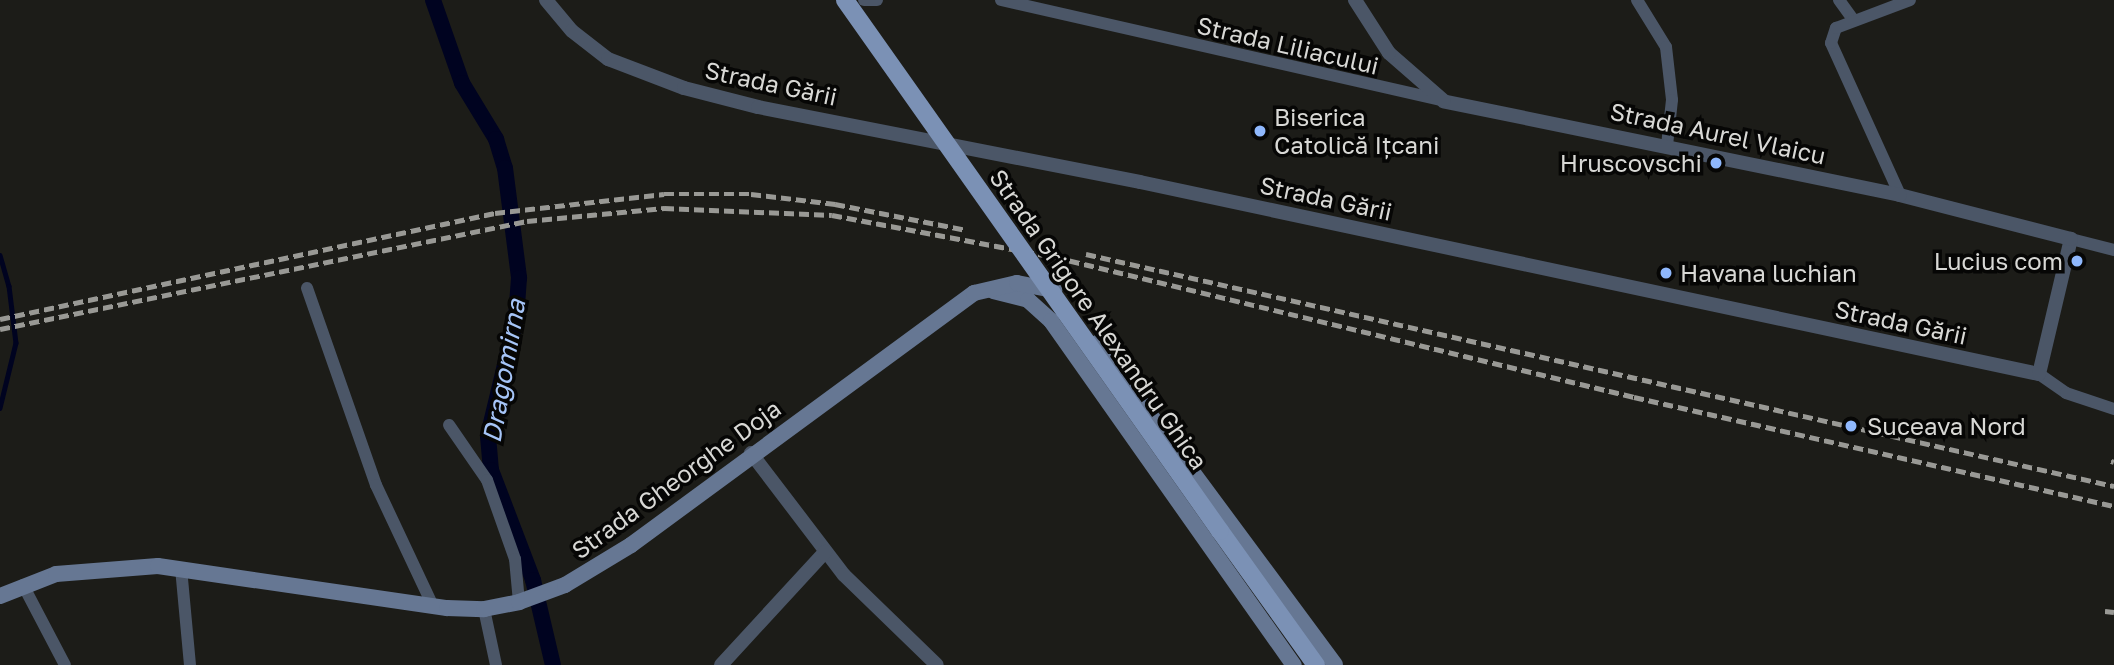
<!DOCTYPE html>
<html>
<head>
<meta charset="utf-8">
<style>
  body { margin:0 }
  #map { position:relative; width:2114px; height:665px; overflow:hidden; background:#1c1c18; font-family:"Golos Text",sans-serif }
  div>[style] { position:absolute }
  .stream>* { height:4.5px; margin:-2.25px; padding:0 2.25px; transform-origin:2.25px; border-radius:2.25px; background:#000320 }
  .canal>* { height:16px; margin:-8px; padding:0 8px; transform-origin:8px; border-radius:8px; background:#000320 }
  .minor>* { height:12px; margin:-6px; padding:0 6px; transform-origin:6px; border-radius:6px; background:#4b5667 }
  .tertiary>* { height:14px; margin:-7px; padding:0 7px; transform-origin:7px; border-radius:7px; background:#4b5667 }
  .secondary>* { height:16px; margin:-8px; padding:0 8px; transform-origin:8px; border-radius:8px; background:#667793 }
  .primary>* { height:18px; margin:-9px; padding:0 9px; transform-origin:9px; border-radius:9px; background:#7b91b5 }
  .rail>* { height:4.5px; margin-top:-2.25px; transform-origin:0; background:repeating-linear-gradient(90deg,#999995 0 10px,transparent 0 15px) }
  .primary-bridge>* { height:18px; margin:-9px; padding:0 9px; transform-origin:9px; border-radius:9px; background:#7b91b5 }
  .dots>* { width:19px; height:19px; translate:-50% -50%; box-sizing:border-box; border:4px solid #060605; border-radius:50% }
  span { translate:-50% -50%; white-space:nowrap; text-align:center; line-height:1.15; -webkit-text-stroke:7px #060605; paint-order:stroke }
  .street-label { font-size:24px; color:#d8d8d5 }
  .poi-label { font-size:24px; color:#d8d8d5 }
  .left { translate:0 -50%; text-align:left }
  .right { translate:-100% -50%; text-align:right }
  .water-label { font-size:26px; color:#a6c5f8; font-style:italic }
</style>
</head>
<body>
<div id="map">
  <div class="stream">
    <div style="left:0;top:255px;width:32px;rotate:74deg"></div>
    <div style="left:9px;top:286px;width:57px;rotate:83deg"></div>
    <div style="left:16px;top:343px;width:67px;rotate:103.8deg"></div>
  </div>
  <div class="canal">
    <div style="left:433px;top:0;width:88px;rotate:70.7deg"></div>
    <div style="left:462px;top:83px;width:66px;rotate:58.7deg"></div>
    <div style="left:496px;top:139px;width:30px;rotate:73deg"></div>
    <div style="left:505px;top:168px;width:111px;rotate:82.7deg"></div>
    <div style="left:519px;top:278px;width:41px;rotate:94.2deg"></div>
    <div style="left:516px;top:319px;width:120px;rotate:103.5deg"></div>
    <div style="left:488px;top:436px;width:34px;rotate:85deg"></div>
    <div style="left:491px;top:470px;width:118px;rotate:69.1deg"></div>
    <div style="left:533px;top:580px;width:87px;rotate:76.8deg"></div>
  </div>
  <div class="minor">
    <div style="left:864px;top:0;width:13px"></div>
    <div style="left:1001px;top:0;width:454px;rotate:12.8deg"></div>
    <div style="left:1637px;top:0;width:55px;rotate:58.3deg"></div>
    <div style="left:1666px;top:47px;width:53px;rotate:83.5deg"></div>
    <div style="left:1672px;top:100px;width:45px;rotate:96.3deg"></div>
    <div style="left:1839px;top:0;width:24px;rotate:54deg"></div>
    <div style="left:1900px;top:195px;width:167px;rotate:-114.4deg"></div>
    <div style="left:1831px;top:43px;width:16px;rotate:-72deg"></div>
    <div style="left:1836px;top:28px;width:79px;rotate:-20.7deg"></div>
    <div style="left:2071px;top:239px;width:44px;rotate:14.3deg"></div>
    <div style="left:307px;top:288px;width:209px;rotate:70.7deg"></div>
    <div style="left:376px;top:485px;width:134px;rotate:64.8deg"></div>
    <div style="left:2039px;top:374px;width:33px;rotate:35deg"></div>
    <div style="left:2066px;top:393px;width:51px;rotate:18.4deg"></div>
    <div style="left:449px;top:425px;width:67px;rotate:55.4deg"></div>
    <div style="left:487px;top:480px;width:84px;rotate:70.5deg"></div>
    <div style="left:515px;top:559px;width:43px;rotate:84.7deg"></div>
    <div style="left:181px;top:568px;width:97px;rotate:84.7deg"></div>
    <div style="left:23px;top:585px;width:90px;rotate:62.3deg"></div>
    <div style="left:484px;top:609px;width:57px;rotate:77.9deg"></div>
  </div>
  <div class="tertiary">
    <div style="left:546px;top:0;width:40px;rotate:50deg"></div>
    <div style="left:572px;top:31px;width:46px;rotate:37.9deg"></div>
    <div style="left:608px;top:59px;width:81px;rotate:20.9deg"></div>
    <div style="left:684px;top:88px;width:76px;rotate:14.4deg"></div>
    <div style="left:758px;top:107px;width:389px;rotate:11.1deg"></div>
    <div style="left:1140px;top:182px;width:919px;rotate:12.06deg"></div>
    <div style="left:2039px;top:374px;width:139px;rotate:-76.7deg"></div>
    <div style="left:2071px;top:239px;width:177px;rotate:-165.6deg"></div>
    <div style="left:1900px;top:195px;width:466px;rotate:-168.4deg"></div>
    <div style="left:1444px;top:101px;width:73px;rotate:-138.9deg"></div>
    <div style="left:1389px;top:53px;width:63px;rotate:-122.7deg"></div>
    <div style="left:751px;top:453px;width:153px;rotate:52.7deg"></div>
    <div style="left:844px;top:575px;width:129px;rotate:44.1deg"></div>
    <div style="left:721px;top:665px;width:154px;rotate:-47.4deg"></div>
  </div>
  <div class="secondary">
    <div style="left:993px;top:291px;width:36px;rotate:14deg"></div>
    <div style="left:1028px;top:300px;width:31px;rotate:42deg"></div>
    <div style="left:1051px;top:321px;width:421px;rotate:54.8deg"></div>
    <div style="left:1097px;top:343px;width:400px;rotate:53.5deg"></div>
    <div style="left:0;top:596px;width:60px;rotate:-21.4deg"></div>
    <div style="left:56px;top:574px;width:102px;rotate:-4.5deg"></div>
    <div style="left:158px;top:566px;width:292px;rotate:8.3deg"></div>
    <div style="left:447px;top:608px;width:37px;rotate:2deg"></div>
    <div style="left:484px;top:609px;width:36px;rotate:-11deg"></div>
    <div style="left:519px;top:602px;width:49px;rotate:-20.3deg"></div>
    <div style="left:565px;top:585px;width:77px;rotate:-31.2deg"></div>
    <div style="left:631px;top:545px;width:426px;rotate:-36.3deg"></div>
    <div style="left:974px;top:293px;width:44px;rotate:-13.1deg"></div>
    <div style="left:1017px;top:283px;width:38px;rotate:11deg"></div>
  </div>
  <div class="primary">
    <div style="left:1220px;top:531px;width:165px;rotate:54.4deg"></div>
  </div>
  <div class="rail">
    <div style="left:1086px;top:254px;width:1054px;rotate:12.72deg"></div>
    <div style="left:0;top:319px;width:506px;rotate:-12.09deg"></div>
    <div style="left:495px;top:213px;width:170px;rotate:-6.4deg"></div>
    <div style="left:664px;top:194px;width:87px"></div>
    <div style="left:751px;top:194px;width:85px;rotate:6.8deg"></div>
    <div style="left:835px;top:204px;width:134px;rotate:11.2deg"></div>
    <div style="left:0;top:329px;width:538px;rotate:-11.58deg"></div>
    <div style="left:527px;top:221px;width:138px;rotate:-5.4deg"></div>
    <div style="left:664px;top:208px;width:168px;rotate:2.4deg"></div>
    <div style="left:832px;top:215px;width:227px;rotate:10.7deg"></div>
    <div style="left:1055px;top:257px;width:596px;rotate:13.59deg"></div>
    <div style="left:1634px;top:397px;width:492px;rotate:12.8deg"></div>
    <div style="left:2111px;top:461px;width:3px;rotate:18deg"></div>
    <div style="left:2105px;top:611px;width:9px;rotate:6deg"></div>
  </div>
  <div class="primary-bridge">
    <div style="left:845px;top:0;width:650px;rotate:54.77deg"></div>
  </div>
  <div class="dots">
    <div style="left:1260px;top:131px;background:#8fb8fd"></div>
    <div style="left:1716px;top:163px;background:#8fb8fd"></div>
    <div style="left:2077px;top:261px;background:#8fb8fd"></div>
    <div style="left:1666px;top:273px;background:#8fb8fd"></div>
    <div style="left:1851px;top:426px;background:#8fb8fd"></div>
  </div>
  <div class="street-label">
    <span style="left:1288px;top:45px;rotate:13deg">Strada Liliacului</span>
    <span style="left:771px;top:83px;rotate:12deg">Strada Gării</span>
    <span style="left:1718px;top:133px;rotate:12deg">Strada Aurel Vlaicu</span>
    <span style="left:1326px;top:198px;rotate:12deg">Strada Gării</span>
    <span style="left:1099px;top:319px;rotate:55deg">Strada Grigore Alexandru Ghica</span>
    <span style="left:1901px;top:322px;rotate:12deg">Strada Gării</span>
    <span style="left:676px;top:479px;rotate:-36deg">Strada Gheorghe Doja</span>
  </div>
  <div class="poi-label">
    <span class="left" style="left:1274px;top:131px">Biserica<br>Catolică Ițcani</span>
    <span class="right" style="left:1702px;top:163px">Hruscovschi</span>
    <span class="right" style="left:2063px;top:261px">Lucius com</span>
    <span class="left" style="left:1680px;top:273px">Havana luchian</span>
    <span class="left" style="left:1867px;top:426px">Suceava Nord</span>
  </div>
  <div class="water-label">
    <span style="left:504px;top:371px;rotate:-80deg">Dragomirna</span>
  </div>
</div>
</body>
</html>
